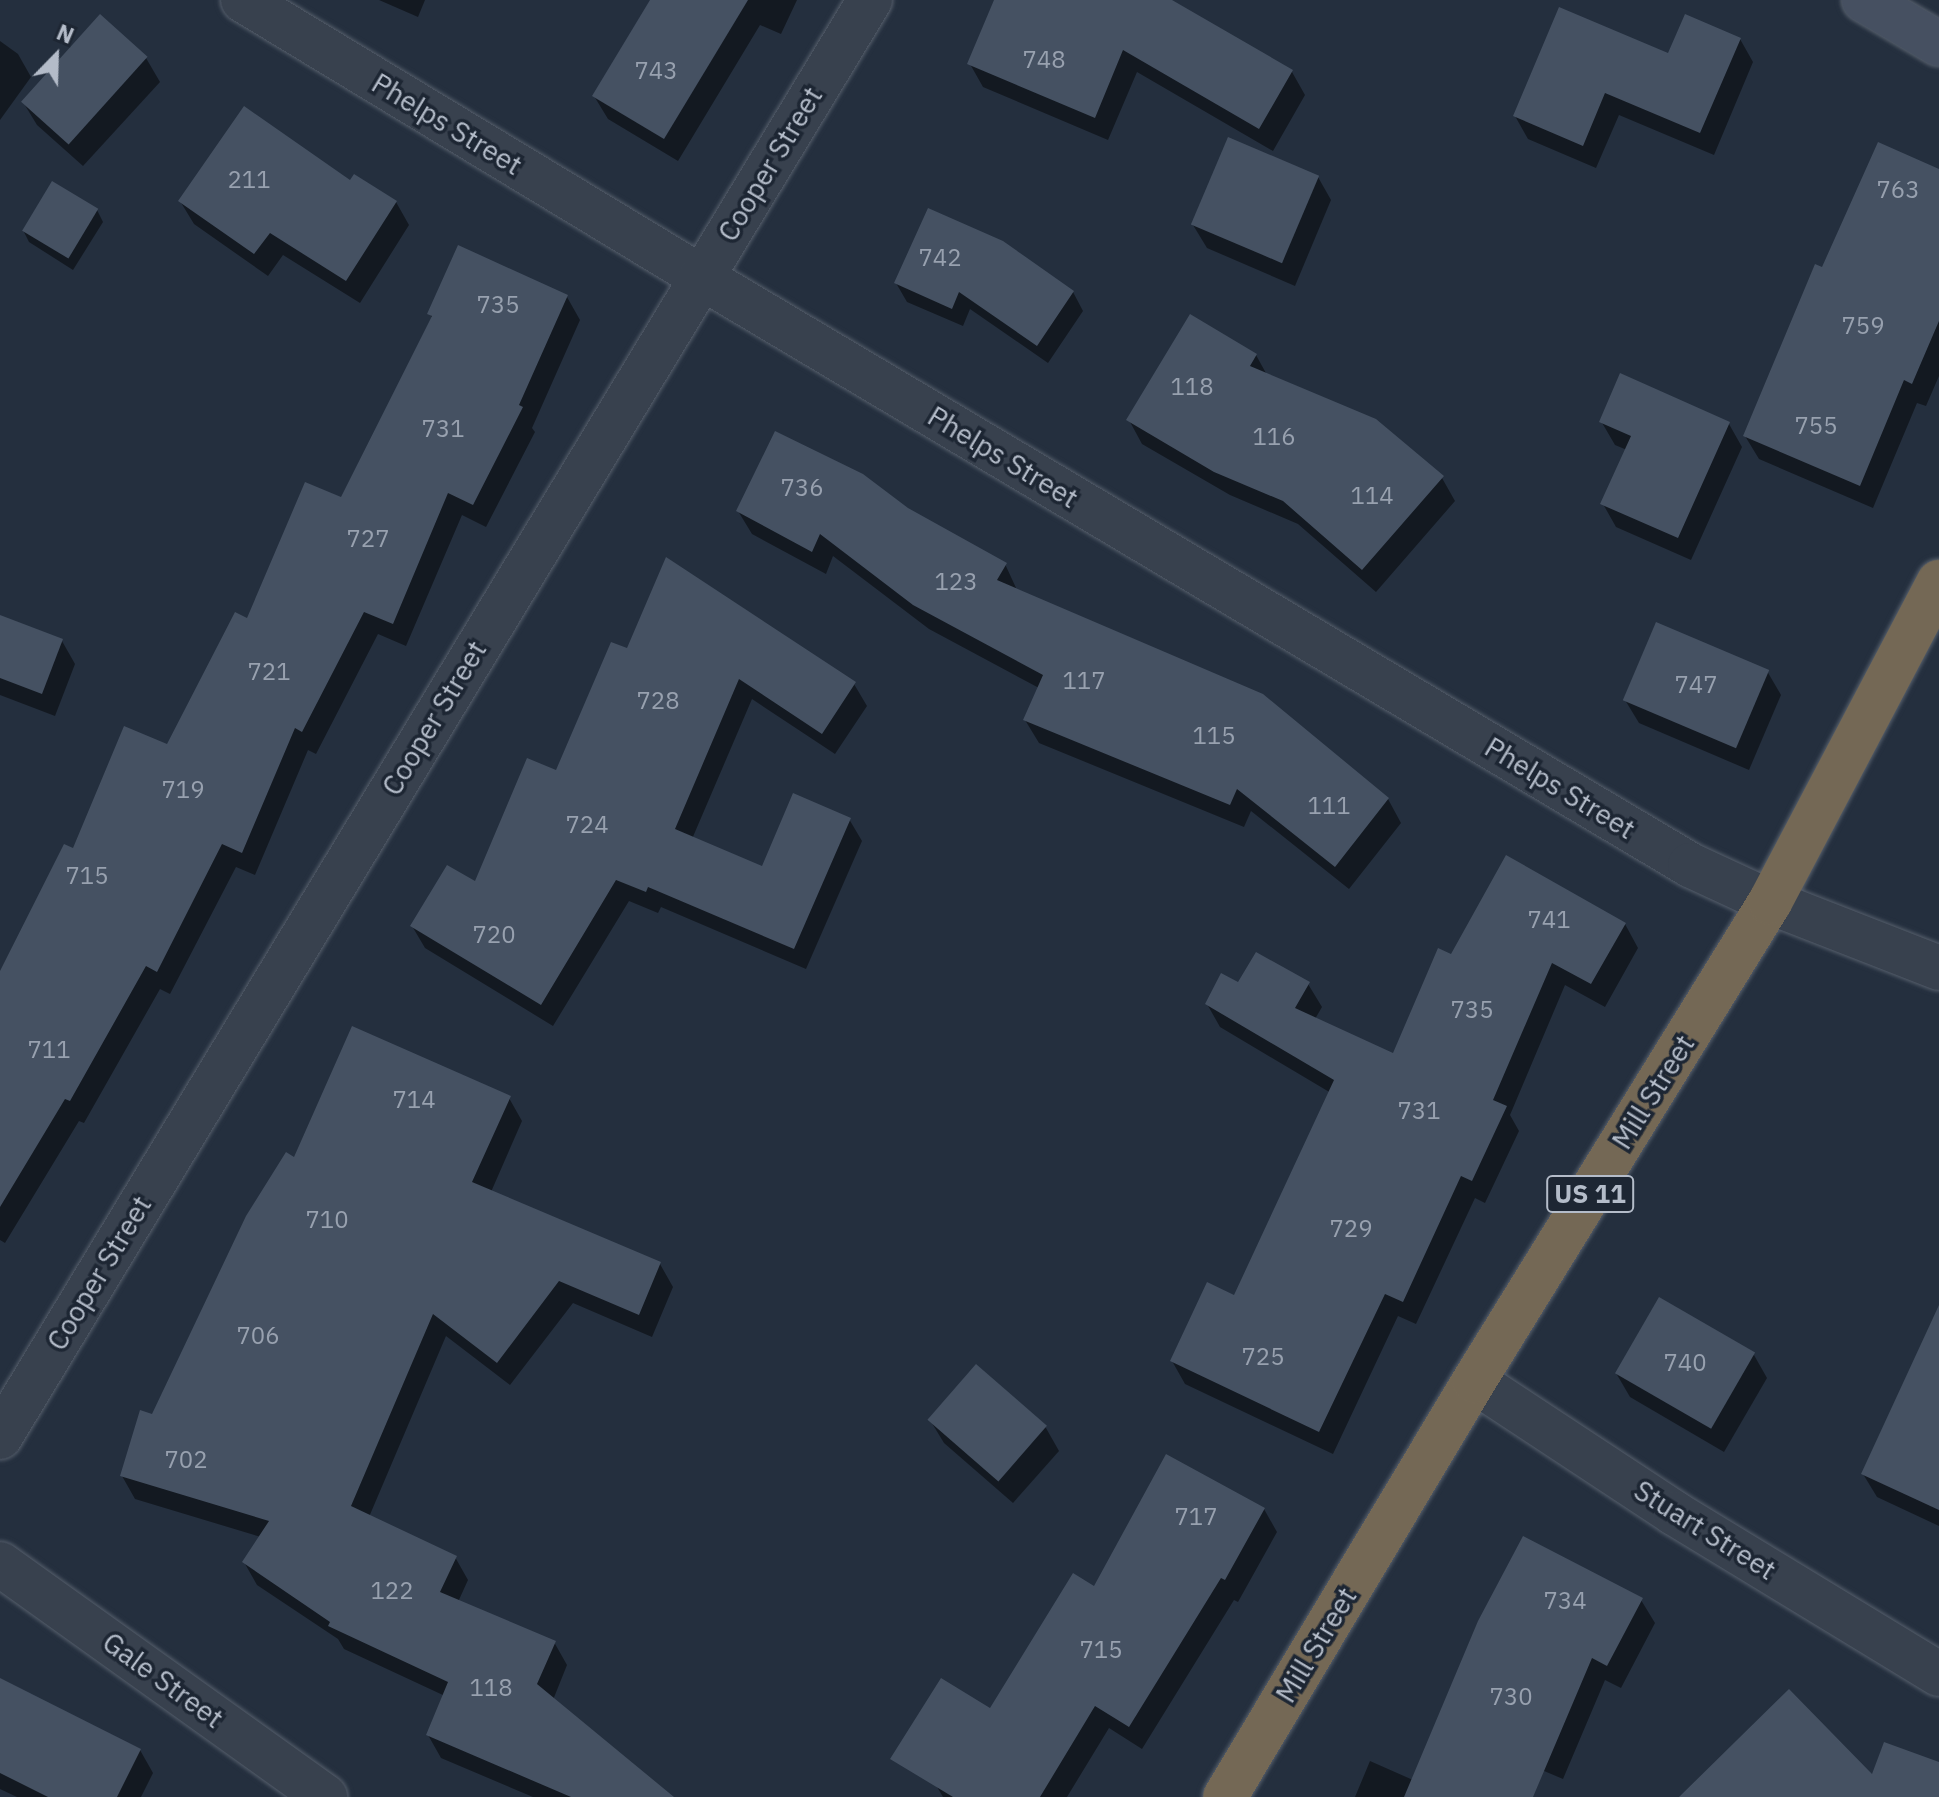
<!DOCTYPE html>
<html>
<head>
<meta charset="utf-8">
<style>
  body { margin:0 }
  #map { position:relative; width:1939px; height:1797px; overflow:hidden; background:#242f3e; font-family:"IBM Plex Sans",sans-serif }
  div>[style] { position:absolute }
  .shadow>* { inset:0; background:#0007 }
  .building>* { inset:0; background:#455162; transform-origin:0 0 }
  .roads { filter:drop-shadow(0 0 2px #565f6c) drop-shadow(0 0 2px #565f6c) }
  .street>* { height:44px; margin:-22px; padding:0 22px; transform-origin:22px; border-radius:22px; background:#38414e }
  .secondary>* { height:44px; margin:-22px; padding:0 22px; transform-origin:22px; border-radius:22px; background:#465061 }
  .highway>* { height:44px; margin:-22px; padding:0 22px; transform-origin:22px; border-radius:22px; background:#746855 }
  span { translate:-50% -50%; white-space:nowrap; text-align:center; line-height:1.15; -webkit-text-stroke:7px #1d2633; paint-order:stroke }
  .number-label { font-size:24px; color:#98a1af }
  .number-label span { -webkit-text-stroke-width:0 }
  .shield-label span { padding:2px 6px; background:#1d2633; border:2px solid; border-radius:6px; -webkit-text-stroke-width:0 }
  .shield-label { font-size:26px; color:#b4bcc9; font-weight:700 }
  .street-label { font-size:28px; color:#b4bcc9 }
  .north { position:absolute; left:16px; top:16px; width:80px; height:80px; -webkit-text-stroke:6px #1d2633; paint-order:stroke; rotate:23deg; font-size:22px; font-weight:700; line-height:32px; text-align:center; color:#b4bcc9 }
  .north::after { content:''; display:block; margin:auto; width:28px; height:36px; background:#b4bcc9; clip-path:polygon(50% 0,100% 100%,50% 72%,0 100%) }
</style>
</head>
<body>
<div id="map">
  <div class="shadow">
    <div style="clip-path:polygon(379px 0,425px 0,418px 17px)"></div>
    <div style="clip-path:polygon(652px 0,797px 0,781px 34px,760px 25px,678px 161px,608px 119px,594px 96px)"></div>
    <div style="clip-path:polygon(997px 0,1168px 0,1292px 72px,1305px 95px,1273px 151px,1137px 72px,1108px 140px,983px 87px,970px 64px)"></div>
    <div style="clip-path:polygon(1740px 39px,1753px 62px,1714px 155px,1619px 115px,1596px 168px,1528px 139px,1515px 116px,1669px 56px)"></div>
    <div style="clip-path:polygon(0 41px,18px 54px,31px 77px,0 120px)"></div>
    <div style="clip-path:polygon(146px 58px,160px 82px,83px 166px,37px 125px,23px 102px)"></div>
    <div style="clip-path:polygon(1939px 171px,1939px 376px,1926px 406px,1917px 403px,1873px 508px,1759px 459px,1745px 436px,1823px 270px)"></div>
    <div style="clip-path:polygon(1318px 177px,1331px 200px,1295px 286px,1207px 248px,1193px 225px)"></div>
    <div style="clip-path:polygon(351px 183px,396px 202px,409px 225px,360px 303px,283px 255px,268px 276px,194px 224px,180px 201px)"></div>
    <div style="clip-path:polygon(97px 210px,103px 222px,73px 270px,29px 242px,23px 230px)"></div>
    <div style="clip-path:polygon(896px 283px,1073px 292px,1083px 311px,1048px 363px,970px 309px,963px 326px,907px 302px)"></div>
    <div style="clip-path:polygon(567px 297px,580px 320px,532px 428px,535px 432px,486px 527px,462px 515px,406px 646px,378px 634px,316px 754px,308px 750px,255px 875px,236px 867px,170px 994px,160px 989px,84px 1123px,79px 1121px,5px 1243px,0 1240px,0 975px,74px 851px,168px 747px,248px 621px,341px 499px,433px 319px,430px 314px)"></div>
    <div style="clip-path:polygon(1256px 355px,1267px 375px,1442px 478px,1455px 501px,1376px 592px,1298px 524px,1230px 495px,1142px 444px,1129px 420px)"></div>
    <div style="clip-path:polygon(1601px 421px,1729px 424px,1742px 447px,1691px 560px,1616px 527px,1603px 504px,1627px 450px,1615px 445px)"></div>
    <div style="clip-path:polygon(907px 509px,1005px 564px,1017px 590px,1388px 799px,1401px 823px,1349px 889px,1251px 811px,1244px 827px,1039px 743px,1025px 720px,1039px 688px,929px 629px,833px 556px,826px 574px,752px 534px,738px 511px)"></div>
    <div style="clip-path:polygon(0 618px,62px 641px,75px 664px,55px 716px,0 695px)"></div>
    <div style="clip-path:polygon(628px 651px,854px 684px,867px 706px,835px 754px,752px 699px,692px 839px,763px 869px,849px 819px,862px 841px,806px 969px,661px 907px,658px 913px,629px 901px,553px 1026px,425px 948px,412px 926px,476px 884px,557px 773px)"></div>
    <div style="clip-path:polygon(1767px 671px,1781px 695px,1749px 770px,1639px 723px,1625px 700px)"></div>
    <div style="clip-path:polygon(1625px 924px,1638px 948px,1605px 1007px,1565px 985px,1510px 1115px,1519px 1131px,1485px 1203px,1475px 1198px,1416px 1324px,1398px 1316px,1333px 1454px,1185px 1384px,1172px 1361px,1235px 1298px,1331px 1093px,1220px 1027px,1207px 1004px,1239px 984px,1308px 984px,1322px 1007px,1315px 1019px,1394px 1056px,1452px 957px)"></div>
    <div style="clip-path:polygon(509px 1098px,522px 1121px,491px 1192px,660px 1264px,673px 1287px,652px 1337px,573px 1303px,510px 1385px,446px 1336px,369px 1517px,455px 1557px,468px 1580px,458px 1602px,554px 1642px,567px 1665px,553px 1700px,671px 1797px,533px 1797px,441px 1758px,428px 1735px,445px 1696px,344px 1649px,338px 1639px,257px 1585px,244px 1562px,261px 1537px,135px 1499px,122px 1476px,294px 1160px)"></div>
    <div style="clip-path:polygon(1754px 1355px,1767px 1378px,1724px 1452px,1630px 1397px,1616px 1373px)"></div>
    <div style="clip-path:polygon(976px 1367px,1046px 1428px,1059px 1451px,1013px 1503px,944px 1443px,930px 1420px)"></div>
    <div style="clip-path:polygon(1939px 1378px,1939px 1526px,1877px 1497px,1863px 1474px)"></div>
    <div style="clip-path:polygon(1264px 1509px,1277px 1532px,1238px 1602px,1234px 1600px,1142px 1749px,1109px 1728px,1067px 1797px,943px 1797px,936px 1785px,1095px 1589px)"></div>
    <div style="clip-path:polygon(1641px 1600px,1655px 1623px,1621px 1688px,1605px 1680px,1563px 1779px,1530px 1765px,1517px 1797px,1355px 1797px,1370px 1761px,1413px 1780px)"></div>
    <div style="clip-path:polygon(0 1680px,140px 1750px,153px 1773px,141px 1797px,17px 1797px,0 1789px)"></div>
  </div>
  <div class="building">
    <div style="clip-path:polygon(650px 0,748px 0,664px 139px,592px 96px)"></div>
    <div style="clip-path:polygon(994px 0,1172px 0,1293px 70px,1259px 129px,1123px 50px,1095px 118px,967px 64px)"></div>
    <div style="clip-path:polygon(1559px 7px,1668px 53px,1685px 14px,1741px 38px,1700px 133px,1605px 93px,1583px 146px,1513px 116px)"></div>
    <div style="left:100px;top:14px;width:64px;height:118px;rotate:42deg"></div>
    <div style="clip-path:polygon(244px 106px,350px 180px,354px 174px,397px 201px,346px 281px,270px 233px,254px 254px,178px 201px)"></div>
    <div style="left:1228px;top:137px;width:99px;height:95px;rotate:23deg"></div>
    <div style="clip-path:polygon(1878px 142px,1939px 169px,1939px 321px,1912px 384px,1904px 380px,1860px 486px,1743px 436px,1815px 264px,1822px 267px)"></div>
    <div style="left:52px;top:181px;width:54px;height:58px;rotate:31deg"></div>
    <div style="clip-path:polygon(928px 208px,1003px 241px,1074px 291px,1037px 346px,959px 292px,952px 309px,894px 283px)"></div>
    <div style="clip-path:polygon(458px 245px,568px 295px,519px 405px,523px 407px,473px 505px,448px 493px,393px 624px,364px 612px,302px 732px,295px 728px,242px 853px,222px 844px,157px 972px,146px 966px,70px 1101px,65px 1099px,0 1207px,0 971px,64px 844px,73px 848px,124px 726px,167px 744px,235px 612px,247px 618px,305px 482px,341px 497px,432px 316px,427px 314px)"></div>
    <div style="clip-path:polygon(1190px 314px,1257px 354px,1250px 366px,1376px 419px,1444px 476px,1362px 570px,1283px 501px,1214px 472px,1126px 420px)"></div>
    <div style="clip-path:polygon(1620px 373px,1730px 422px,1678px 538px,1600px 504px,1631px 436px,1599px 422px)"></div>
    <div style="clip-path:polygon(775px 431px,863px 474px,908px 508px,1007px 563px,997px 580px,1263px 694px,1389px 798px,1335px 867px,1237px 789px,1230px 805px,1023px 720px,1043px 675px,913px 605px,820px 534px,812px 552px,736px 511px)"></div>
    <div style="clip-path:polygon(666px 557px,856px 682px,822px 734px,739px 679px,675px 829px,762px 866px,793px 793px,851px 818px,794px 949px,648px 887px,646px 892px,616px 880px,541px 1005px,410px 926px,447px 865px,475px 881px,527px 758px,556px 770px,611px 642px,627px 648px)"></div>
    <div style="clip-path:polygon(0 615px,63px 639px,42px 694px,0 678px)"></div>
    <div style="left:1656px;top:622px;width:123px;height:85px;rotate:23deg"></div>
    <div style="clip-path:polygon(1506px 855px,1626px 923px,1591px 984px,1552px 963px,1493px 1100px,1507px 1106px,1472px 1181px,1461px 1176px,1403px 1302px,1385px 1294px,1319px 1432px,1170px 1361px,1207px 1282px,1234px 1295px,1334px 1080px,1205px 1004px,1221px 973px,1238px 982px,1256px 952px,1310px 982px,1295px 1008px,1393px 1053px,1438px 948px,1451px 954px)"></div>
    <div style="clip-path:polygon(352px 1026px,511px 1096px,472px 1182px,661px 1262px,639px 1315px,559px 1281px,497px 1363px,433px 1314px,351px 1506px,457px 1556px,440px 1592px,556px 1641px,537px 1684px,674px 1797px,571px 1797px,426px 1735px,448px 1682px,328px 1626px,330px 1622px,242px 1562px,269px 1521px,120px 1476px,140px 1410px,152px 1414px,246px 1216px,286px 1152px,294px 1157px)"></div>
    <div style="left:1659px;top:1297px;width:111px;height:88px;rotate:30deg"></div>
    <div style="clip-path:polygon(1939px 1305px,1939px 1510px,1861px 1474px)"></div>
    <div style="left:976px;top:1364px;width:94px;height:74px;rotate:41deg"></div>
    <div style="clip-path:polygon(1166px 1454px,1265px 1508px,1225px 1580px,1221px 1578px,1129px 1727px,1095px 1706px,1040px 1797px,953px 1797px,890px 1759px,941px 1678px,990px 1708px,1073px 1573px,1094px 1586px)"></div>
    <div style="clip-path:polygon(1523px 1536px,1643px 1598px,1607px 1666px,1592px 1658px,1533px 1797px,1404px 1797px,1478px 1621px)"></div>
    <div style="clip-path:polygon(0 1678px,141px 1749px,117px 1797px,48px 1797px,0 1773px)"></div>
    <div style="clip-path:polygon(1789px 1689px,1872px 1774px,1884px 1742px,1939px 1762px,1939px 1797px,1679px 1797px)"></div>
  </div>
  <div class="roads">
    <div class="street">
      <div style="left:243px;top:0;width:535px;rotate:31.17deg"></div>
      <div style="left:701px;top:277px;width:1151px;rotate:30.73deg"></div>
      <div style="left:1690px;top:865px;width:88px;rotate:24.8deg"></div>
      <div style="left:1770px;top:902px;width:181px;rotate:21.3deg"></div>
      <div style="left:1474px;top:1381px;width:240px;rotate:33.4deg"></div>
      <div style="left:1674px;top:1513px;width:310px;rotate:31.3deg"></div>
      <div style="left:0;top:1437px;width:1680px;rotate:-58.81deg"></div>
      <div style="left:0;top:1564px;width:400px;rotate:35.6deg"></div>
    </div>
    <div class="secondary">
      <div style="left:1864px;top:0;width:87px;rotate:30.4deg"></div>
    </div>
    <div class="highway">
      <div style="left:1225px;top:1797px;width:485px;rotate:-59.1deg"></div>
      <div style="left:1474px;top:1381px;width:563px;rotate:-58.29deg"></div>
      <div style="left:1770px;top:902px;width:362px;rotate:-62.2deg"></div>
    </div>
  </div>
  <div class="number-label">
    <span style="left:1044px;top:60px">748</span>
    <span style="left:656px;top:71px">743</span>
    <span style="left:249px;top:180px">211</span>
    <span style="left:1898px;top:190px">763</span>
    <span style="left:940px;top:258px">742</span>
    <span style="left:498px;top:305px">735</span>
    <span style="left:1863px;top:326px">759</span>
    <span style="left:1192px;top:387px">118</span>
    <span style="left:1816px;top:426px">755</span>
    <span style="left:443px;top:429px">731</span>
    <span style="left:1274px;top:437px">116</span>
    <span style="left:802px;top:488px">736</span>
    <span style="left:1372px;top:496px">114</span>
    <span style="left:368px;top:539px">727</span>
    <span style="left:956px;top:582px">123</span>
    <span style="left:269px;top:672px">721</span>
    <span style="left:1084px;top:681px">117</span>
    <span style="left:1696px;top:685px">747</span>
    <span style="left:658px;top:701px">728</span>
    <span style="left:1214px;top:736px">115</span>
    <span style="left:183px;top:790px">719</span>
    <span style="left:1329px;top:806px">111</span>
    <span style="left:587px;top:825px">724</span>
    <span style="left:87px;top:876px">715</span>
    <span style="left:1549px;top:920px">741</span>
    <span style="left:494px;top:935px">720</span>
    <span style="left:1472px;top:1010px">735</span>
    <span style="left:49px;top:1050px">711</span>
    <span style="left:414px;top:1100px">714</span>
    <span style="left:1419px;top:1111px">731</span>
    <span style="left:327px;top:1220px">710</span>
    <span style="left:1351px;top:1229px">729</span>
    <span style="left:258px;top:1336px">706</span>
    <span style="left:1263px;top:1357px">725</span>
    <span style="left:1685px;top:1363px">740</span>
    <span style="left:186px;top:1460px">702</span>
    <span style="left:1196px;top:1517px">717</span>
    <span style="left:392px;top:1591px">122</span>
    <span style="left:1565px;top:1601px">734</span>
    <span style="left:1101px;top:1650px">715</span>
    <span style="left:491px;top:1688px">118</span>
    <span style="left:1511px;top:1697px">730</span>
  </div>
  <div class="shield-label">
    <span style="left:1590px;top:1194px">US 11</span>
  </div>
  <div class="street-label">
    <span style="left:447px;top:124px;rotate:31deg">Phelps Street</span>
    <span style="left:770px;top:164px;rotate:-59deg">Cooper Street</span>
    <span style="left:1003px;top:457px;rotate:31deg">Phelps Street</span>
    <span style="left:434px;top:718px;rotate:-59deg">Cooper Street</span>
    <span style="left:1560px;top:788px;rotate:31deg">Phelps Street</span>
    <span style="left:1653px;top:1092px;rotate:-58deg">Mill Street</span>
    <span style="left:99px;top:1273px;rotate:-59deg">Cooper Street</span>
    <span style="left:1705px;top:1530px;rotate:32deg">Stuart Street</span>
    <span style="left:1316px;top:1645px;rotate:-59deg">Mill Street</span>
    <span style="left:163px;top:1680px;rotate:36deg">Gale Street</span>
  </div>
  <div class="north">N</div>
</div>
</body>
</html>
